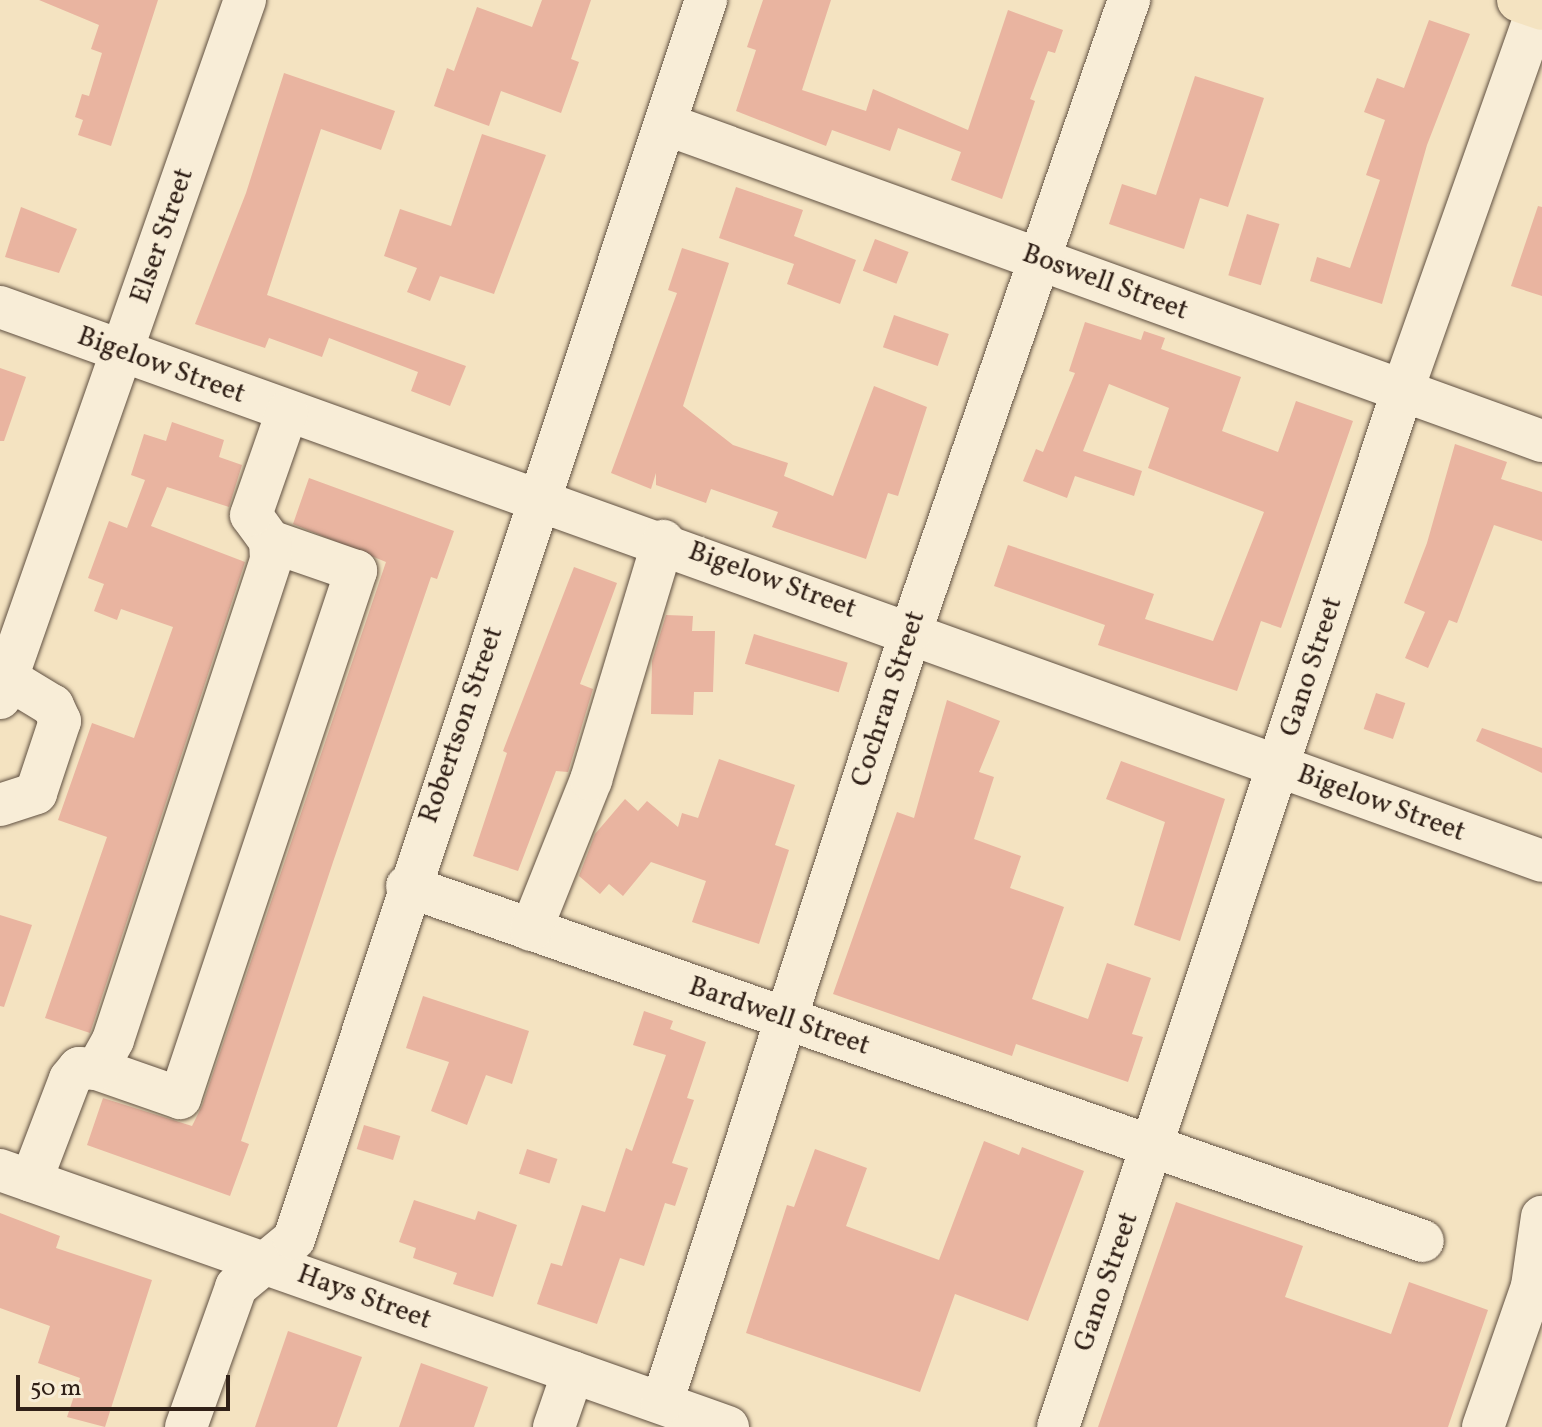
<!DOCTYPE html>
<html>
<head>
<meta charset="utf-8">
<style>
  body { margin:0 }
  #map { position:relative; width:1542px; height:1427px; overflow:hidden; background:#f4e3c1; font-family:Vollkorn,serif }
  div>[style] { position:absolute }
  .building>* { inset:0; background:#e9b4a0; transform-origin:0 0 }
  .roads { filter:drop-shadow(0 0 2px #615142) drop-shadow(0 0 2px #615142) }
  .minor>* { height:42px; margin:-21px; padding:0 21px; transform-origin:21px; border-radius:21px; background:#f8edd7 }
  .major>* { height:44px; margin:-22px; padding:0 22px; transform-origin:22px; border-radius:22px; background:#f4e3c1 }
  span { translate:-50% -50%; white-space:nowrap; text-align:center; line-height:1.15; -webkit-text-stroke:6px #f8edd7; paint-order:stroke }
  .street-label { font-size:28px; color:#302017 }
  .scale { position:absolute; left:16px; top:1375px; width:214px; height:36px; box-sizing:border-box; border:4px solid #302017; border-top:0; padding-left:10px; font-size:24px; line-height:28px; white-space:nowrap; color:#302017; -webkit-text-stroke:6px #f8edd7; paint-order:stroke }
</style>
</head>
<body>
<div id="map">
  <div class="building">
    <div style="clip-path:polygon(39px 0,158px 0,111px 146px,78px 135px,83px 120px,75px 117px,82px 94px,89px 96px,102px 53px,91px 49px,99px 25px)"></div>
    <div style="clip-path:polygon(542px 0,591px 0,571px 59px,579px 62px,561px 113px,501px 91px,489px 126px,434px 106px,447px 68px,454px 71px,477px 7px,532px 27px)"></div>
    <div style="clip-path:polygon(763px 0,831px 0,802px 90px,866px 111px,873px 89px,968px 130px,1008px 10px,1063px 30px,1055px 53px,1048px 51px,1030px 99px,1035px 101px,1002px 199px,951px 180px,961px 152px,898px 128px,890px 151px,832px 130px,826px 146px,736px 111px,756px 50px,747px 47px)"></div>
    <div style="clip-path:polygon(1429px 20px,1470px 34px,1427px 145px,1382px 304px,1310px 281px,1317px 257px,1350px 268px,1380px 180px,1366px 175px,1385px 120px,1364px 112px,1377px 78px,1404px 88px)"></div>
    <div style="clip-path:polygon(284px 73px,395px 111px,381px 150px,321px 129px,267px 295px,466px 366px,450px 406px,411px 391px,418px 372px,329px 338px,322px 357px,269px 338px,265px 348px,195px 324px,246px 193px)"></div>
    <div style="clip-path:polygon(1195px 76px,1264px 98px,1228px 207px,1200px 198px,1184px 249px,1109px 224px,1122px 184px,1156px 195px)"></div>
    <div style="clip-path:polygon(482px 134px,546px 155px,494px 294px,440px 276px,430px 301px,407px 292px,417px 268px,384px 256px,400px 209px,451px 226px)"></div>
    <div style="clip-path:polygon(736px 187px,803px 210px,794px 236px,856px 260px,840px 304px,787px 284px,794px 264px,719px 238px)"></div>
    <div style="clip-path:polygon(1538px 206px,1542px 207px,1542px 296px,1511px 286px)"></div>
    <div style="clip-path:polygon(21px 207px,77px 229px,59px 273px,5px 257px)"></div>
    <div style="left:1247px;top:214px;width:34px;height:64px;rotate:17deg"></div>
    <div style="left:875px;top:239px;width:36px;height:34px;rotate:21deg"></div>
    <div style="clip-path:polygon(682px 248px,729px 263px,683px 406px,733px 445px,788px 463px,784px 476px,833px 496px,874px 386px,927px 407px,898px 496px,888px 493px,866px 559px,772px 527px,778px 512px,711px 489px,706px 503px,656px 485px,656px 473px,651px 489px,611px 473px,677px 293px,668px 290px)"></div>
    <div style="left:894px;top:315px;width:58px;height:34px;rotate:19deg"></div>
    <div style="clip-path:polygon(1085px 322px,1141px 340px,1144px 331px,1165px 338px,1161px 349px,1241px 377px,1222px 431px,1278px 452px,1296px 401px,1353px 421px,1281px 628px,1261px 621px,1237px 691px,1098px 645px,1105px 625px,994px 586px,1008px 545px,1154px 594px,1145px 619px,1213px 641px,1264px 512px,1148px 468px,1169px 408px,1109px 384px,1083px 451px,1142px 471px,1134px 496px,1075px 476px,1067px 498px,1023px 481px,1036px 449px,1043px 452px,1075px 373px,1069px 371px)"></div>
    <div style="clip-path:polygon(0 368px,26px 377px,4px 441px,0 441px)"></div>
    <div style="clip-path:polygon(172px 422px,224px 440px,219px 457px,242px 465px,229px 507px,167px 487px,151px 526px,245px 562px,90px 1033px,45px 1018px,107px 837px,58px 820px,92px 723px,134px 738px,173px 627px,121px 609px,117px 620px,94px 611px,104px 584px,88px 578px,109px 521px,127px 528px,145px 480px,131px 475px,144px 434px,166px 441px)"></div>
    <div style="clip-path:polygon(1455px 444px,1507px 462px,1501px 479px,1542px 492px,1542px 541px,1494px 525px,1457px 623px,1449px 620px,1428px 668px,1405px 658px,1425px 612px,1404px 603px,1427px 543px)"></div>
    <div style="clip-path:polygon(309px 478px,454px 531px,437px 579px,431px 577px,333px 862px,241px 1141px,249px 1144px,230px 1196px,87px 1145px,103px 1098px,192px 1126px,202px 1106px,386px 562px,293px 524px)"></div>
    <div style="clip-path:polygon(574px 567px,617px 583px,580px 684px,593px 689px,568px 772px,556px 771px,518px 871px,473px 856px,507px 753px,503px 751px)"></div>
    <div style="clip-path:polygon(666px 615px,693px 616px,692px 631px,715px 631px,713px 692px,694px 692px,693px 715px,651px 714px,652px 661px)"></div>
    <div style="left:754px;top:634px;width:98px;height:31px;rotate:17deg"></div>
    <div style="left:1376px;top:693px;width:31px;height:38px;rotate:19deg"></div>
    <div style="clip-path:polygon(947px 700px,1000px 721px,979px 772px,994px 777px,974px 839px,1021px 856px,1010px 888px,1064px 907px,1032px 999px,1088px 1019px,1107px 963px,1151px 978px,1132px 1034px,1143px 1037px,1128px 1082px,1016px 1044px,1012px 1056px,833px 994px,897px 812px,914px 818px)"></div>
    <div style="clip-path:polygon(1482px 728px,1542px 748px,1542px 773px,1476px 741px)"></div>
    <div style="clip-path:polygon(719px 759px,795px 785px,775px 845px,789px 850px,759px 944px,692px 922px,706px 881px,651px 862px,623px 896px,609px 884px,600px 894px,579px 876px,595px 834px,625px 799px,638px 811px,647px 801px,678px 827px,682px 813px,698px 818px)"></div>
    <div style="clip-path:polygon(1121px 761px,1225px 799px,1180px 941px,1134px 925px,1165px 822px,1106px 799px)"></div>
    <div style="clip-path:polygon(0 915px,32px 925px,4px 1007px,0 1006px)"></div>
    <div style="clip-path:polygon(423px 996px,529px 1031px,512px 1084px,486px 1075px,467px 1125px,431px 1111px,449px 1062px,406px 1048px)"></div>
    <div style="clip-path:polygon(644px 1011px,673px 1021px,670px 1029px,706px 1042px,687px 1098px,694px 1100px,672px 1163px,688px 1168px,675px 1206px,665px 1203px,644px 1266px,620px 1258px,597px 1324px,537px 1304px,551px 1263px,562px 1266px,582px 1205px,605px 1212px,626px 1148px,632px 1151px,666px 1055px,633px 1045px)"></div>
    <div style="left:364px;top:1125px;width:38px;height:25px;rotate:17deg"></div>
    <div style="clip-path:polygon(984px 1141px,1019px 1155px,1022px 1147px,1084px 1171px,1028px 1321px,955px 1294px,920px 1392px,746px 1333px,787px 1205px,794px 1207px,815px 1149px,867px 1168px,846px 1226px,939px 1260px)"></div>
    <div style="left:527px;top:1149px;width:32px;height:26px;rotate:18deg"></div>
    <div style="clip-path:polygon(414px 1200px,475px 1220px,478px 1211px,517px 1225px,493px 1297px,453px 1284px,457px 1273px,413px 1258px,416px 1248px,399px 1242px)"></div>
    <div style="clip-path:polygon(1176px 1202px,1303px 1246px,1285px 1297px,1391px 1334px,1409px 1282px,1488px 1310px,1448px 1427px,1098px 1427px)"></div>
    <div style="clip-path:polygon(0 1213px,60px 1236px,56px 1248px,152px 1280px,105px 1427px,67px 1417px,80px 1378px,38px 1363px,50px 1326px,0 1308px)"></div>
    <div style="clip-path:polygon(288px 1331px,362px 1357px,337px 1427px,255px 1427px)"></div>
    <div style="clip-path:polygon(421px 1363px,488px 1387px,474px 1427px,399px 1427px)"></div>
  </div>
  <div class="roads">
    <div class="minor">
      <div style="left:668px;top:125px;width:929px;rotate:19.88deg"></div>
      <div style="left:0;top:307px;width:1638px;rotate:19.76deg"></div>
      <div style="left:0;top:698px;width:740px;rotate:-70.66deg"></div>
      <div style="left:0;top:805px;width:38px;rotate:-18deg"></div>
      <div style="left:36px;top:793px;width:76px;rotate:-71.6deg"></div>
      <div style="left:60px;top:721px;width:17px;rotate:-115deg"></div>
      <div style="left:53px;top:706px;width:54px;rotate:-148.7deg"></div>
      <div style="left:407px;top:886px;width:1076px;rotate:19.26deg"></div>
      <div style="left:531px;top:930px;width:162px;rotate:-68.2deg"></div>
      <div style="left:591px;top:780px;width:250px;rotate:-73.2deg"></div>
      <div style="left:97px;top:1069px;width:88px;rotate:19.3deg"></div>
      <div style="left:180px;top:1098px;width:556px;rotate:-71.53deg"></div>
      <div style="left:356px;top:571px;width:91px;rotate:-160.8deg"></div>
      <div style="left:0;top:1170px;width:772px;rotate:19.44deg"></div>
      <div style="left:31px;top:1181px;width:109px;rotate:-69.1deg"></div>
      <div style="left:70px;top:1079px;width:14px;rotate:-51deg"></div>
      <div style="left:79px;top:1068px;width:18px;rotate:3deg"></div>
      <div style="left:97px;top:1069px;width:33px;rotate:-61deg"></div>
      <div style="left:113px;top:1040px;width:505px;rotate:-71.78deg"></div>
      <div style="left:271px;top:560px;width:19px;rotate:-93deg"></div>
      <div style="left:270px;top:541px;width:32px;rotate:-126deg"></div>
      <div style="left:251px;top:515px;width:109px;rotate:-70.7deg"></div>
      <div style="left:662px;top:1403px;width:811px;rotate:-72.12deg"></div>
      <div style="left:911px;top:631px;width:668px;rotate:-70.94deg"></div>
      <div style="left:186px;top:1427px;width:149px;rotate:-70.3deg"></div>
      <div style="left:236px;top:1287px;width:75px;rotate:-39.6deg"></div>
      <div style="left:294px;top:1239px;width:1306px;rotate:-71.61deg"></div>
      <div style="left:554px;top:1427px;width:58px;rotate:-70.9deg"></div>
      <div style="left:1058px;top:1427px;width:1091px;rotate:-71.61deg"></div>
      <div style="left:1402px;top:392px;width:416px;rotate:-70.5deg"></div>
      <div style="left:1483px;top:1427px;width:149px;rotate:-70.8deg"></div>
      <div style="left:1532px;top:1286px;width:70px;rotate:-81.8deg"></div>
    </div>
    <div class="major">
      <div style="left:1519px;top:0;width:24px;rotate:19deg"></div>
    </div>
  </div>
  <div class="street-label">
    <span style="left:163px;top:236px;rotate:-71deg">Elser Street</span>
    <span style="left:1105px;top:283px;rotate:20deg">Boswell Street</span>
    <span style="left:161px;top:366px;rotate:20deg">Bigelow Street</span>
    <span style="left:772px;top:581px;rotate:20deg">Bigelow Street</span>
    <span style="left:1312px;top:667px;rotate:-72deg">Gano Street</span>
    <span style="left:889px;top:699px;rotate:-72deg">Cochran Street</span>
    <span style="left:462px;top:725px;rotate:-71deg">Robertson Street</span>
    <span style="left:1381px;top:804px;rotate:20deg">Bigelow Street</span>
    <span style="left:779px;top:1017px;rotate:19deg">Bardwell Street</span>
    <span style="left:1107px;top:1282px;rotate:-71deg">Gano Street</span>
    <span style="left:364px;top:1298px;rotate:20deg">Hays Street</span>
  </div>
  <div class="scale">50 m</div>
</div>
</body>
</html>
